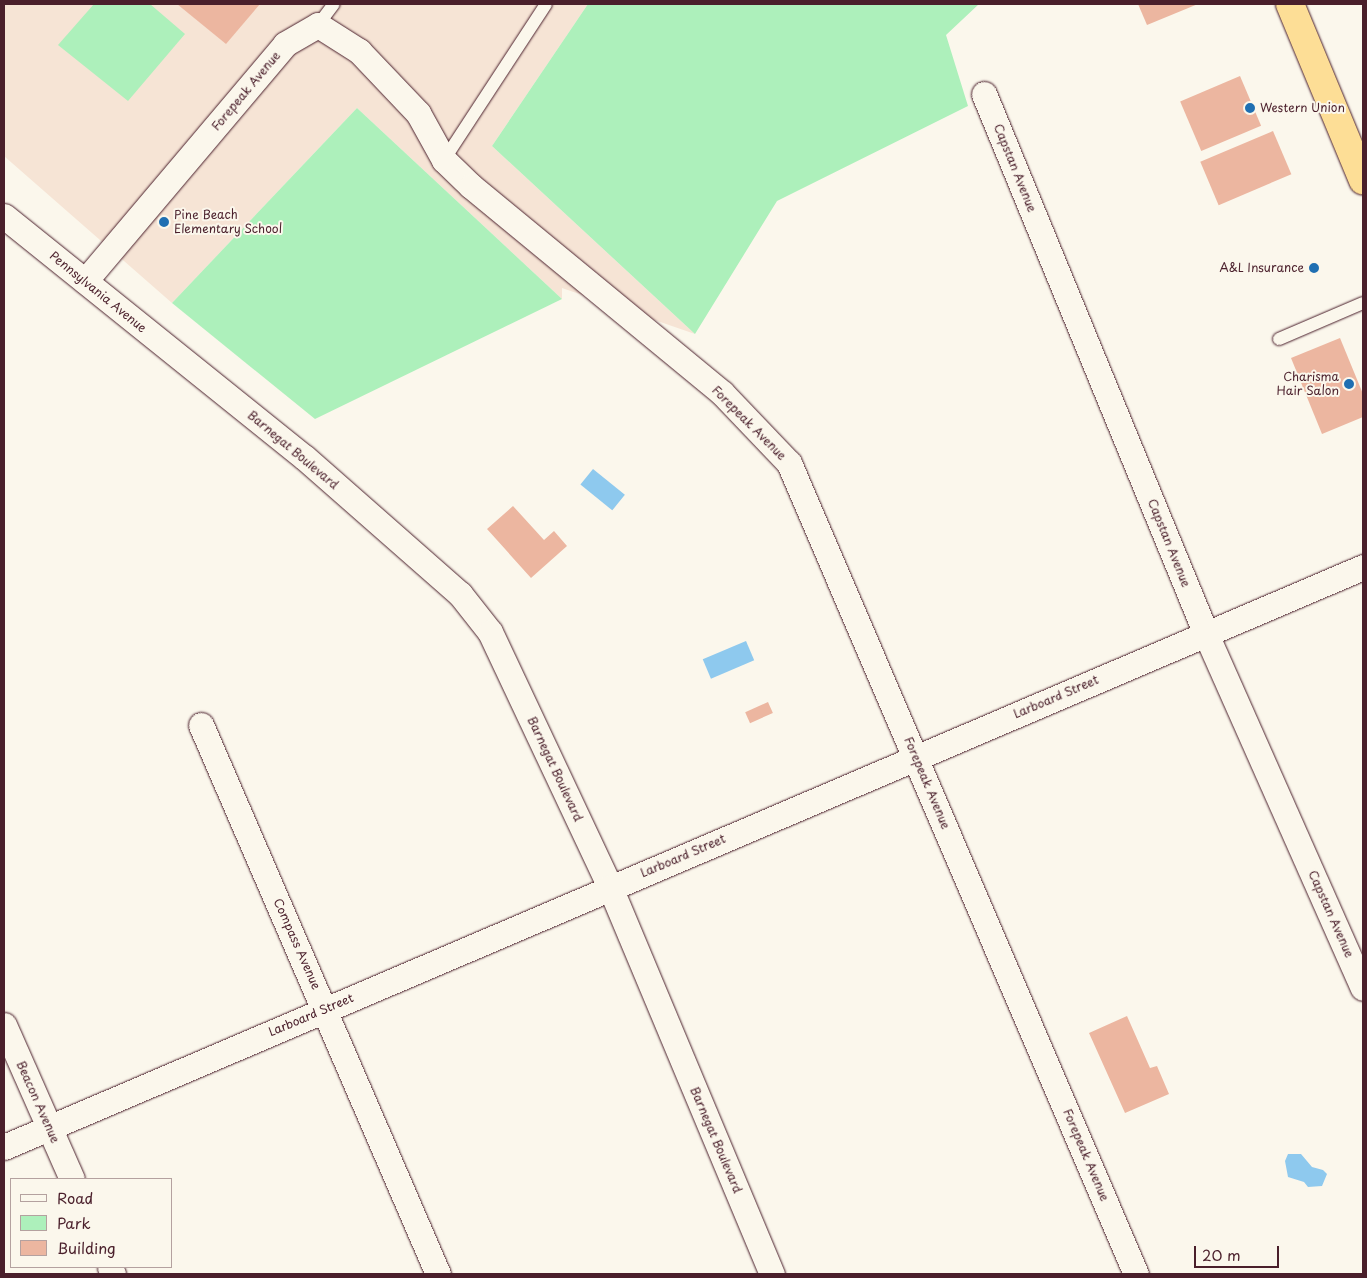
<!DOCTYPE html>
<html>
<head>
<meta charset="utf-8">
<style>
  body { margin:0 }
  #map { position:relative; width:1367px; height:1278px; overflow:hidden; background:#fbf7ec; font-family:"Playpen Sans",sans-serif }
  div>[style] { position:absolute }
  .built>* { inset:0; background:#f6e4d5 }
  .green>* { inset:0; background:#adf0bb }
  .water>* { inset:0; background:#8ec9ee; transform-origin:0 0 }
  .building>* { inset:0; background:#ecb6a0; transform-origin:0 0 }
  .roads { filter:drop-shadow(0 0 1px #4a1f2b) drop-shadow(0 0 1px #4a1f2b) }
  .service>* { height:12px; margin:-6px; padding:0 6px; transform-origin:6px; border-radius:6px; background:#fbf7ec }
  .minor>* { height:25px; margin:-12.5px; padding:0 12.5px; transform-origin:12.5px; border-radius:12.5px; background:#fbf7ec }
  .trunk>* { height:28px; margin:-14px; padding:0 14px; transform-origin:14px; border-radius:14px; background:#fdde96 }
  .dots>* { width:14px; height:14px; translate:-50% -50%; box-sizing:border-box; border:2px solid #fbf7ec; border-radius:50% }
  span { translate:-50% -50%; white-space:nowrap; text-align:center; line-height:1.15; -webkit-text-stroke:4px #fbf7ec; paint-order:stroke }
  .street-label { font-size:12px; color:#4a1f2b }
  .poi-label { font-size:12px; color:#4a1f2b }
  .left { translate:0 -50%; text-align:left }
  .right { translate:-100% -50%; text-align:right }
  .frame { position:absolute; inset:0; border:5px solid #4a1f2b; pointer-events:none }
  .legend { position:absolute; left:10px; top:1178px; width:162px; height:90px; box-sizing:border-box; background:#fbf7ec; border:1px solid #b4a19f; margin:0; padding:6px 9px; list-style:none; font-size:15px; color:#4a1f2b }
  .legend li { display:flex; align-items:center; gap:10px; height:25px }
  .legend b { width:25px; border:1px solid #b4a19f }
  .scale { position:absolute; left:1194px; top:1246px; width:85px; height:22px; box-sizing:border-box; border:2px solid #4a1f2b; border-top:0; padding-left:6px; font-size:15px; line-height:18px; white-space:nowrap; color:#4a1f2b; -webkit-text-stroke:4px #fbf7ec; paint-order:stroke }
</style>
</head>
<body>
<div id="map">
  <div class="built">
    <div style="clip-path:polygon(4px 4px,588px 4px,492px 146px,695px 334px,562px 288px,562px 299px,357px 108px,172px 303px,4px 156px)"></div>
  </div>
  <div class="green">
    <div style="clip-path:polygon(94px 4px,150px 4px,185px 34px,128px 101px,58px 45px)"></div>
    <div style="clip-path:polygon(588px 4px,979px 4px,946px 35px,968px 106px,777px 201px,695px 334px,492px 146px)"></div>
    <div style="clip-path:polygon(357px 108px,562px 299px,315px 419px,172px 303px)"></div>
  </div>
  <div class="water">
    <div style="left:593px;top:469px;width:41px;height:20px;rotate:39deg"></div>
    <div style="left:746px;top:641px;width:21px;height:47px;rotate:67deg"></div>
    <div style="clip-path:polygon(1288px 1154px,1301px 1154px,1312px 1167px,1323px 1170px,1327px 1174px,1322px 1186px,1308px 1187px,1304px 1182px,1288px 1177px,1285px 1161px)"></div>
  </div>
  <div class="building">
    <div style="clip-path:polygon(177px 4px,260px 4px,226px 44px)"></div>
    <div style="clip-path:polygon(1138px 4px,1198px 4px,1147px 25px)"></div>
    <div style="left:1240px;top:76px;width:54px;height:65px;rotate:67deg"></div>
    <div style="left:1273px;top:131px;width:47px;height:79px;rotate:67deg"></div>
    <div style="clip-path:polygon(1340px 338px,1363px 394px,1363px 417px,1322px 434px,1291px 358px)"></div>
    <div style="clip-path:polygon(513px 506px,544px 540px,554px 531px,567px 546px,531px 578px,487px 529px)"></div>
    <div style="left:768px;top:702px;width:12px;height:25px;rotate:66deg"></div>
    <div style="clip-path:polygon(1127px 1016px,1150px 1068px,1157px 1066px,1169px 1094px,1125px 1113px,1089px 1033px)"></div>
  </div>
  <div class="roads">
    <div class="service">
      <div style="left:318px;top:25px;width:26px;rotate:-53deg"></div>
      <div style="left:444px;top:160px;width:186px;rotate:-56.8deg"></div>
      <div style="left:1279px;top:339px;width:91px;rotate:-23.2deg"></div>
    </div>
    <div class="minor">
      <div style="left:984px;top:94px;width:584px;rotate:67.65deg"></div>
      <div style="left:1206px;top:634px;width:387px;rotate:66.1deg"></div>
      <div style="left:4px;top:216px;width:385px;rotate:38.8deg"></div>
      <div style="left:304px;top:457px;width:208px;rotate:41.3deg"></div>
      <div style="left:460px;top:594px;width:48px;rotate:51.7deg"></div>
      <div style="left:490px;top:632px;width:282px;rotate:64.8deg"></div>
      <div style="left:610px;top:887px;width:420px;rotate:67.3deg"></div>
      <div style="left:85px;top:281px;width:310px;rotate:-49.8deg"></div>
      <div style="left:285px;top:44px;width:38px;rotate:-30deg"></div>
      <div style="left:318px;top:25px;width:49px;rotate:32.4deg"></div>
      <div style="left:359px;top:51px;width:86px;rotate:46.4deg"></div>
      <div style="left:418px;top:113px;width:54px;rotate:61deg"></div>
      <div style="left:444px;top:160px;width:37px;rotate:44deg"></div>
      <div style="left:471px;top:186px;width:325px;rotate:39.5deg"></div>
      <div style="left:722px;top:393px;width:97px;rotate:46.3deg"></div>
      <div style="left:789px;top:463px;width:882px;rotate:66.84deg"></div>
      <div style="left:201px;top:725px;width:598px;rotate:66.65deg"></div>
      <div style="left:4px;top:1025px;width:168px;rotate:66.2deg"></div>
      <div style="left:4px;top:1147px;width:1478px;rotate:-23.11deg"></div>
      <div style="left:110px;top:1267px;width:8px;rotate:67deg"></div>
    </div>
    <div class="trunk">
      <div style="left:1290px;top:4px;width:191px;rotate:67.5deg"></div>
    </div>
  </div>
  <div class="dots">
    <div style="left:1250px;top:108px;background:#1f6fb2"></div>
    <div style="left:164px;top:222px;background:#1f6fb2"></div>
    <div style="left:1314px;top:268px;background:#1f6fb2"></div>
    <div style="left:1349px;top:384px;background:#1f6fb2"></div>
  </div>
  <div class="street-label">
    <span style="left:246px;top:91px;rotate:-50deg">Forepeak Avenue</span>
    <span style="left:1015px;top:168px;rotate:68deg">Capstan Avenue</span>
    <span style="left:98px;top:292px;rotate:39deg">Pennsylvania Avenue</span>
    <span style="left:749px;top:423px;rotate:45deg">Forepeak Avenue</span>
    <span style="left:293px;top:450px;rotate:40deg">Barnegat Boulevard</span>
    <span style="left:1169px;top:543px;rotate:68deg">Capstan Avenue</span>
    <span style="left:1056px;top:697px;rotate:-23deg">Larboard Street</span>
    <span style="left:555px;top:769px;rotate:65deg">Barnegat Boulevard</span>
    <span style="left:927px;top:783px;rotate:67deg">Forepeak Avenue</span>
    <span style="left:683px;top:856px;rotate:-23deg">Larboard Street</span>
    <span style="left:1331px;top:914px;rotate:66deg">Capstan Avenue</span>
    <span style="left:297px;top:944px;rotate:66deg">Compass Avenue</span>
    <span style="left:311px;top:1015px;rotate:-23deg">Larboard Street</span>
    <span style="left:38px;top:1102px;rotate:66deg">Beacon Avenue</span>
    <span style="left:716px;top:1140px;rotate:67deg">Barnegat Boulevard</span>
    <span style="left:1086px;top:1155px;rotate:67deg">Forepeak Avenue</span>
  </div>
  <div class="poi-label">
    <span class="left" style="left:1260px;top:108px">Western Union</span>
    <span class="left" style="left:174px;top:222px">Pine Beach<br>Elementary School</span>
    <span class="right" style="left:1304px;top:268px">A&amp;L Insurance</span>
    <span class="right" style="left:1339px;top:384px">Charisma<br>Hair Salon</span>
  </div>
  <div class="frame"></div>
  <ul class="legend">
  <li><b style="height:6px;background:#fbf7ec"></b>Road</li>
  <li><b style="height:14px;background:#adf0bb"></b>Park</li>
  <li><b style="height:14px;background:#ecb6a0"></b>Building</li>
  </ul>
  <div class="scale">20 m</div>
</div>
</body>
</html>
